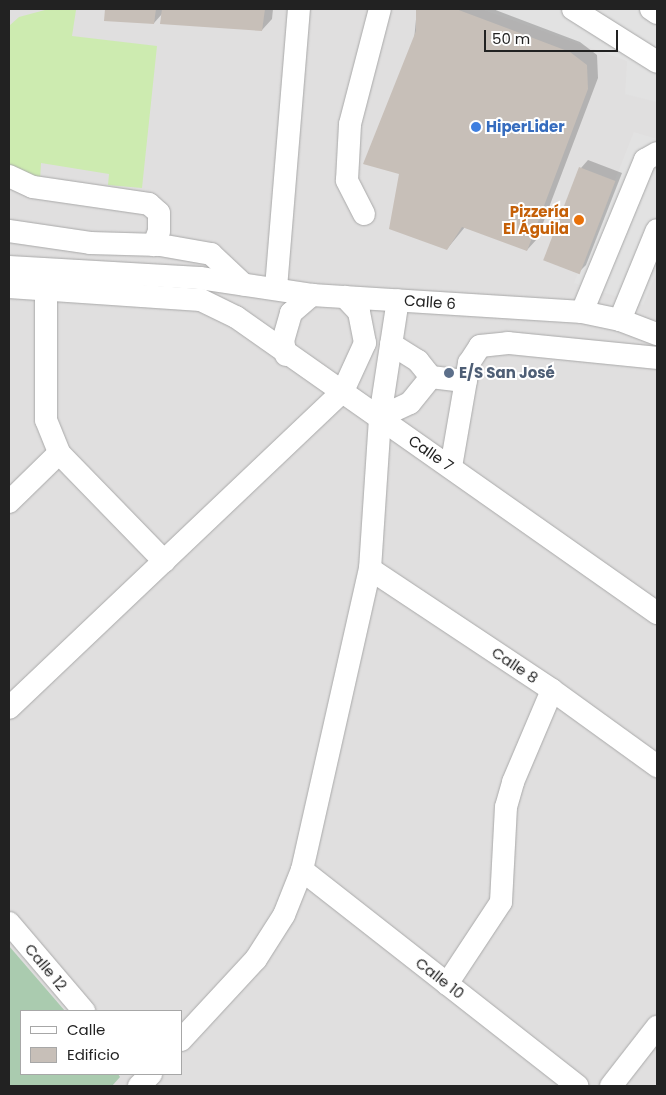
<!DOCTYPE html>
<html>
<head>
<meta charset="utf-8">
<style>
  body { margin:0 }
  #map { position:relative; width:666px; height:1095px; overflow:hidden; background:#f2efe9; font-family:Poppins,sans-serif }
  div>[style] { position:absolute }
  .residential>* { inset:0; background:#e0dfdf }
  .grass>* { inset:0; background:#cdebb0 }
  .cemetery>* { inset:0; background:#aacbaf }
  .parking>* { inset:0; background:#e2e2e2 }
  .shadow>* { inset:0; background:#0003 }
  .building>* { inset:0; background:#c7bfb8; transform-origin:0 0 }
  .roads { filter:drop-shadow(0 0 1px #a9a9a9) drop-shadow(0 0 1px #a9a9a9) }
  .minor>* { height:22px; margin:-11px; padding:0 11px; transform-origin:11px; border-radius:11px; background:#fff }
  .dots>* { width:14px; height:14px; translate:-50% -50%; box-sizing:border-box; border:2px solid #fff; border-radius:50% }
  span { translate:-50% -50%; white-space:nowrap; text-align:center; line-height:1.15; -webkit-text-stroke:4px #fff; paint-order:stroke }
  .shop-label { font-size:15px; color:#366cbe; font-weight:700 }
  .left { translate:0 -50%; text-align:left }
  .food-label { font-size:15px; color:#c56008; font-weight:700 }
  .right { translate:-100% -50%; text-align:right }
  .street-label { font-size:15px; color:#222 }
  .service-label { font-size:15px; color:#4e5e75; font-weight:700 }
  .frame { position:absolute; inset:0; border:10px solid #222; pointer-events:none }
  .legend { position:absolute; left:20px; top:1010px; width:162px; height:65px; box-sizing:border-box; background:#fff; border:1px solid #a7a7a7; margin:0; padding:6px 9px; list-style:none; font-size:15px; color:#222 }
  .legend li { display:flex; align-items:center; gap:10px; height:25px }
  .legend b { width:25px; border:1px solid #a7a7a7 }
  .scale { position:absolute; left:484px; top:30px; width:134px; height:22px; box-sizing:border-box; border:2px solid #222; border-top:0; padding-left:6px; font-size:15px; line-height:18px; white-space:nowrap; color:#222; -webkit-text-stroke:4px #fff; paint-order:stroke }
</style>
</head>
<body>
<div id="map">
  <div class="residential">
    <div style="clip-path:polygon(evenodd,9px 9px,657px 9px,657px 1086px,9px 1086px,9px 9px,21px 1011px,181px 1011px,181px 1074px,21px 1074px,21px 1011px)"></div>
  </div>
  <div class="grass">
    <div style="clip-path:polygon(45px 10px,76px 10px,72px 36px,157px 46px,142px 188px,108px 185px,109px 174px,41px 163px,40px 181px,9px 168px,9px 26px,19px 17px)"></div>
  </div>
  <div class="cemetery">
    <div style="clip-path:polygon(9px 946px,65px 1011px,21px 1011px,21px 1074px,118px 1074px,120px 1077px,112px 1086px,9px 1086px)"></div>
  </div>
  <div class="parking">
    <div style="clip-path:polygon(481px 9px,657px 9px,657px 102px,625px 94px,627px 61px)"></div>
    <div style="clip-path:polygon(634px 132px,657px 139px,657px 272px,643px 305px,574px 283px)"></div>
  </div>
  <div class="shadow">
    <div style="clip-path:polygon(106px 9px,273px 9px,272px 19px,262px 30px,162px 14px,154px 23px,105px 20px)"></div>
    <div style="clip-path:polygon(417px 9px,493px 9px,580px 42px,597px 55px,598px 78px,537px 239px,527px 250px,465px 227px,447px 249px,401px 173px)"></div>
    <div style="clip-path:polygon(588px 160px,622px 173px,586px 265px,578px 273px,545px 260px,581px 168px)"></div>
  </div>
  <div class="building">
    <div style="clip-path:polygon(105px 9px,156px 9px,154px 24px,104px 21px)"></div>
    <div style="clip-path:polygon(162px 9px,265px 9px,262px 31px,160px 24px)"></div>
    <div style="clip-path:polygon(416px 9px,456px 9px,570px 52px,587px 65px,588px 89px,527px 251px,462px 227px,447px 250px,389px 229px,399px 174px,363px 164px,416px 31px)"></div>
    <div style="left:579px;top:167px;width:39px;height:100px;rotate:21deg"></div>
  </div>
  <div class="roads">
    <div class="minor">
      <div style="left:573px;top:9px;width:99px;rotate:32.2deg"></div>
      <div style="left:651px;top:9px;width:7px;rotate:34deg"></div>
      <div style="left:9px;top:176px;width:26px;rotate:25deg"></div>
      <div style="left:33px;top:187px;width:117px;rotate:8.3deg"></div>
      <div style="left:149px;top:204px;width:13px;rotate:42deg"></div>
      <div style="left:159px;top:213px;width:18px;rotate:90deg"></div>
      <div style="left:159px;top:231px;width:15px;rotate:110deg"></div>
      <div style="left:364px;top:214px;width:38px;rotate:-117deg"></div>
      <div style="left:347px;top:180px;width:56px;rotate:-86.9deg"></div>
      <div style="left:350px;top:124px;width:119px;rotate:-75.4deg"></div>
      <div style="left:9px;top:231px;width:82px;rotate:8.4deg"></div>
      <div style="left:90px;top:243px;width:70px;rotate:1.6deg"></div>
      <div style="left:160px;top:245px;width:52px;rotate:10deg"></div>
      <div style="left:211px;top:254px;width:45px;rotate:43.2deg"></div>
      <div style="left:9px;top:267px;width:191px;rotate:3.3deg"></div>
      <div style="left:200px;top:278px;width:113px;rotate:8.6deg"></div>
      <div style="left:312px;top:295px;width:271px;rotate:3.6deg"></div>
      <div style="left:582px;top:312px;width:39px;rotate:12deg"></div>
      <div style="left:620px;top:320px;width:40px;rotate:21deg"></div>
      <div style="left:9px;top:287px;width:192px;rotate:3.9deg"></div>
      <div style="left:201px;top:300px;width:39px;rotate:26deg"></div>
      <div style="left:236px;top:317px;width:515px;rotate:35.11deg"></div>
      <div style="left:46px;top:288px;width:132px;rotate:90deg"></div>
      <div style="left:46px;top:420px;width:35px;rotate:68deg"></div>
      <div style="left:59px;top:453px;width:151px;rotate:45.8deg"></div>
      <div style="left:276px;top:288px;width:280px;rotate:-85.3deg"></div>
      <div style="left:582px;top:312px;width:165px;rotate:-67.5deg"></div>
      <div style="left:645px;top:160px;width:14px;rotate:-30deg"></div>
      <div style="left:620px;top:320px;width:97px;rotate:-67.7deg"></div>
      <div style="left:391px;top:344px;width:32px;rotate:32deg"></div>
      <div style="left:418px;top:361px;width:21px;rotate:51deg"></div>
      <div style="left:431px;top:377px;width:35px;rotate:7deg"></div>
      <div style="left:286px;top:355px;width:14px;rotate:-102deg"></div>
      <div style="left:283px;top:341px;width:29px;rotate:-74deg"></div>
      <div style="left:291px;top:313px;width:28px;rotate:-41deg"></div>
      <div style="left:380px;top:417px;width:33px;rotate:-25deg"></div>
      <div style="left:410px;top:403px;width:33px;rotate:-51deg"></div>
      <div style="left:451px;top:467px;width:106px;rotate:-80.2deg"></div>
      <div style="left:469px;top:363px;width:20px;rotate:-57deg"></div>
      <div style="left:480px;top:346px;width:28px;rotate:-6deg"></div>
      <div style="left:508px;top:343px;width:150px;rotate:5.7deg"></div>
      <div style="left:9px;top:502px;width:70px;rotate:-44.4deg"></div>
      <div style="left:370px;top:569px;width:219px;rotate:33.6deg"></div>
      <div style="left:552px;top:690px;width:130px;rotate:35.9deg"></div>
      <div style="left:9px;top:708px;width:460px;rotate:-43.5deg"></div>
      <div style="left:343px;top:391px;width:53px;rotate:-65.4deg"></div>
      <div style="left:365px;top:343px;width:32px;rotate:-101deg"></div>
      <div style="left:359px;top:312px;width:21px;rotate:-133deg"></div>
      <div style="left:302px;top:870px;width:350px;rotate:38.1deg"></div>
      <div style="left:9px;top:923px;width:116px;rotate:49.6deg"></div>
      <div style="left:447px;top:984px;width:98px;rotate:-56.6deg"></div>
      <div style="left:501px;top:902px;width:95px;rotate:-87deg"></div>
      <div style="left:506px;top:807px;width:26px;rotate:-74deg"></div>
      <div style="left:513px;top:782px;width:100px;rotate:-67deg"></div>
      <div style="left:181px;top:1040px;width:110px;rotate:-47.2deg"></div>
      <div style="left:256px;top:959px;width:52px;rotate:-57.5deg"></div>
      <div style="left:284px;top:915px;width:48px;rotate:-68.2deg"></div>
      <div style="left:302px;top:870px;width:309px;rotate:-77.3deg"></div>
      <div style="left:370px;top:569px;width:152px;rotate:-86.2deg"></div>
      <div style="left:380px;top:417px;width:118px;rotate:-81.3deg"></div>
      <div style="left:139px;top:1086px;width:17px;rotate:-45deg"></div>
      <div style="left:611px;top:1086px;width:75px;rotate:-52.1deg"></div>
    </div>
  </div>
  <div class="dots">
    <div style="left:476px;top:127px;background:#3f7fe0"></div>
    <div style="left:579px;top:220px;background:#e8710a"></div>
    <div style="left:449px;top:373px;background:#5c6f8a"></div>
  </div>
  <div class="shop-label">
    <span class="left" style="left:486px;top:127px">HiperLider</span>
  </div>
  <div class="food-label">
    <span class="right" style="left:569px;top:220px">Pizzería<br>El Águila</span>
  </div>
  <div class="street-label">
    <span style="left:430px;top:302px;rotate:4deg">Calle 6</span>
    <span style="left:431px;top:453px;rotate:35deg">Calle 7</span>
    <span style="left:515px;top:665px;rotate:34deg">Calle 8</span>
    <span style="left:46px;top:967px;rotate:50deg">Calle 12</span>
    <span style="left:440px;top:978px;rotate:38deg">Calle 10</span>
  </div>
  <div class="service-label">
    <span class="left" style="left:459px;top:373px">E/S San José</span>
  </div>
  <div class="frame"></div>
  <ul class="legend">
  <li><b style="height:6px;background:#fff"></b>Calle</li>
  <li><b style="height:14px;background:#c7bfb8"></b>Edificio</li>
  </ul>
  <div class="scale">50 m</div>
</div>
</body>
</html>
